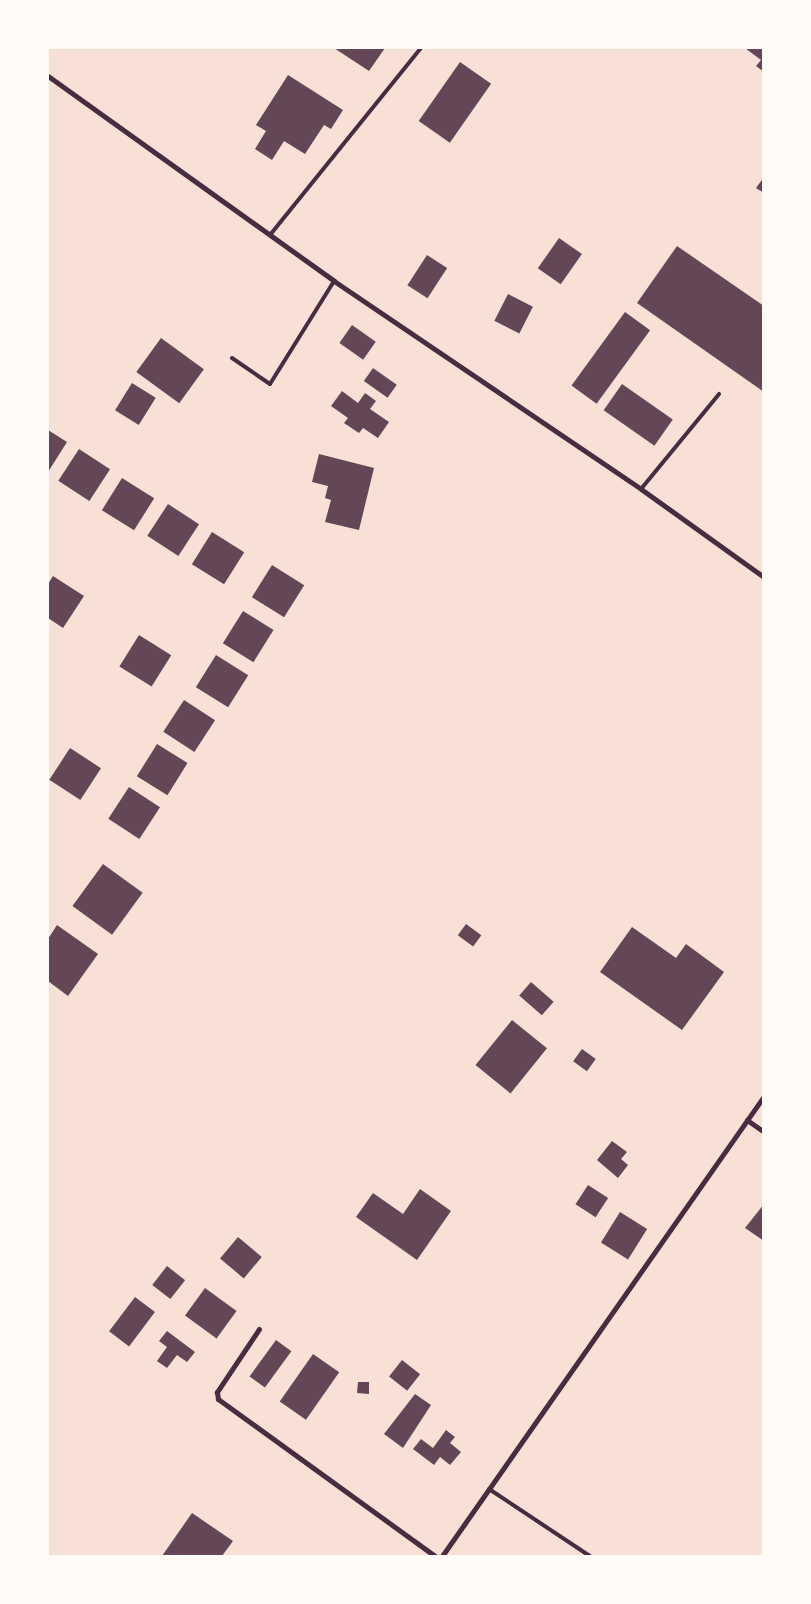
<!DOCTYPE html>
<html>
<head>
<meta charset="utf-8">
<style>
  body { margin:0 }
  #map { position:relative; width:811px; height:1604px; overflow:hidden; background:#f7e1d7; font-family:"Space Grotesk",sans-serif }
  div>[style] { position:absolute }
  .building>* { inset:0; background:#644757; transform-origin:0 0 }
  .service>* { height:4px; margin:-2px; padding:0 2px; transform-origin:2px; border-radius:2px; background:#4a2c40 }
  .minor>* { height:5px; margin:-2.5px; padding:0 2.5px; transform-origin:2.5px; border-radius:2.5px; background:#4a2c40 }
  span { translate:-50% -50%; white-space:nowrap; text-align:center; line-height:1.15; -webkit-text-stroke:4px #fffaf5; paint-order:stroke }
  .frame { position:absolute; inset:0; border:49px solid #fffaf5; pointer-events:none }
</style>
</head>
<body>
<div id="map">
  <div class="building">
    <div style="clip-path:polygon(334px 48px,385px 48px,369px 71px)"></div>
    <div style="clip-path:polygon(745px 48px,764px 48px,764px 72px,756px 66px,761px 60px)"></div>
    <div style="left:460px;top:62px;width:38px;height:72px;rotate:35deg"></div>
    <div style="clip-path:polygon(288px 75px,343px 110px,331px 129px,324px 125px,305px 154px,284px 141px,272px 160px,255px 149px,266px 131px,256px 125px)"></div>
    <div style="clip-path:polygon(764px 177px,764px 193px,756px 188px)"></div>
    <div style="left:559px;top:238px;width:28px;height:37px;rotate:35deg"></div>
    <div style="clip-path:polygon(677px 246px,764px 306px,764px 392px,637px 303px)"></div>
    <div style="left:427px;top:255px;width:24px;height:36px;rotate:33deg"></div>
    <div style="left:508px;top:294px;width:28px;height:30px;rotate:27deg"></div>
    <div style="left:625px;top:312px;width:31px;height:91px;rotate:36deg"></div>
    <div style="left:352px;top:325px;width:29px;height:22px;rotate:35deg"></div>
    <div style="left:161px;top:338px;width:53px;height:42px;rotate:36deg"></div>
    <div style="left:373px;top:368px;width:29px;height:16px;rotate:35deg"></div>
    <div style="left:132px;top:383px;width:28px;height:32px;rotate:32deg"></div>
    <div style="left:622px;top:384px;width:62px;height:32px;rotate:35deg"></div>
    <div style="clip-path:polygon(342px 391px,358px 403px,365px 393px,376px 401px,370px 409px,389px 422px,378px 438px,363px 428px,359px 433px,344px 423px,348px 418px,331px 406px)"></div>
    <div style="clip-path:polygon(48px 430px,67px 442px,48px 472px)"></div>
    <div style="left:79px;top:449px;width:37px;height:38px;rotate:33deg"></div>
    <div style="clip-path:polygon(319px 454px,374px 468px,359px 530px,325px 522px,331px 500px,325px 498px,328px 486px,312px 482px)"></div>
    <div style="left:122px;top:478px;width:38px;height:38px;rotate:32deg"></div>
    <div style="left:168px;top:504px;width:37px;height:38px;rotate:33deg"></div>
    <div style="left:212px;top:532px;width:38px;height:38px;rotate:32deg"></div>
    <div style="left:272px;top:565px;width:38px;height:38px;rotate:32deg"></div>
    <div style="clip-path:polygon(53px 576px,84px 596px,63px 628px,48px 618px,48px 584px)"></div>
    <div style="left:243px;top:611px;width:36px;height:38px;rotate:32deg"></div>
    <div style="left:139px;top:635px;width:38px;height:37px;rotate:32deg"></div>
    <div style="left:216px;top:655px;width:38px;height:38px;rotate:32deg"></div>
    <div style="left:184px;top:700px;width:37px;height:38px;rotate:33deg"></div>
    <div style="left:157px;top:744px;width:36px;height:38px;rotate:32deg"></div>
    <div style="left:70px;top:748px;width:37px;height:38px;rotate:33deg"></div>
    <div style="left:129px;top:787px;width:37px;height:38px;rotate:33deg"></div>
    <div style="left:103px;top:864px;width:49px;height:52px;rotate:36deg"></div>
    <div style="left:466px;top:924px;width:19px;height:14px;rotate:36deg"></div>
    <div style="clip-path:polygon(57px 925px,98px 954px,68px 996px,48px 981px,48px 939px)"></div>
    <div style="clip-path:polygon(632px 927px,676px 958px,686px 944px,724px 972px,682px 1030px,600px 972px)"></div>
    <div style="left:531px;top:982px;width:30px;height:18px;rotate:41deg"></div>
    <div style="left:512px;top:1020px;width:45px;height:58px;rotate:39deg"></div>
    <div style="left:582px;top:1049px;width:17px;height:15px;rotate:36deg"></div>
    <div style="clip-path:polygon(612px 1141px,627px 1152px,621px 1159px,628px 1165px,618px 1178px,597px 1160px)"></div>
    <div style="left:588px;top:1185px;width:24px;height:23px;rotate:33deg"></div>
    <div style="clip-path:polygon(420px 1189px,451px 1211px,417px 1260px,356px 1217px,373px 1193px,403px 1214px)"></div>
    <div style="clip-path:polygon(764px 1204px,764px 1241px,745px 1228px)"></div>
    <div style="left:620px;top:1212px;width:32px;height:36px;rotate:32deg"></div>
    <div style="left:238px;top:1237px;width:31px;height:28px;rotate:40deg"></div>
    <div style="left:167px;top:1266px;width:23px;height:24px;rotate:38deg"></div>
    <div style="left:205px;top:1288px;width:39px;height:34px;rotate:36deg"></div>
    <div style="left:135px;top:1297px;width:25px;height:43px;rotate:37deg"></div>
    <div style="clip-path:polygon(167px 1331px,195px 1352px,187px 1362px,177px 1355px,167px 1368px,157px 1361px,167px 1347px,159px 1341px)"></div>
    <div style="left:276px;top:1340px;width:19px;height:45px;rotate:36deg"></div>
    <div style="left:313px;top:1354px;width:32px;height:58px;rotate:35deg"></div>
    <div style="left:402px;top:1360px;width:23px;height:21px;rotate:38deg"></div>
    <div style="clip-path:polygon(358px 1382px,369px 1382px,369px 1394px,357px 1393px)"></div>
    <div style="clip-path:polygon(415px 1394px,431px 1405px,403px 1448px,384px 1434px)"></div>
    <div style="clip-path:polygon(446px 1430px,455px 1437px,450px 1443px,461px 1452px,450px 1465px,440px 1457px,434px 1465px,413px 1449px,421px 1439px,433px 1448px)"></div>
    <div style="clip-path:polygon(192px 1513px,233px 1541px,222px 1556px,162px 1556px)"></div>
  </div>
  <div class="service">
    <div style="left:270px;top:235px;width:240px;rotate:-51.1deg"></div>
    <div style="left:232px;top:358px;width:46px;rotate:34.4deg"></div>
    <div style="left:270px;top:384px;width:121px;rotate:-58.1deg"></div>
    <div style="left:641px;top:489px;width:123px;rotate:-50.6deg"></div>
    <div style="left:489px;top:1489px;width:121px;rotate:33.6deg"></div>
  </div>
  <div class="minor">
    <div style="left:48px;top:76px;width:352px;rotate:35.6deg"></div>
    <div style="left:334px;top:281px;width:371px;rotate:34.1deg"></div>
    <div style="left:641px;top:489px;width:151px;rotate:35.6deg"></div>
    <div style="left:747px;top:1120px;width:21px;rotate:35deg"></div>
    <div style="left:259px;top:1329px;width:76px;rotate:123.7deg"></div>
    <div style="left:217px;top:1392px;width:7px;rotate:82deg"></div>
    <div style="left:218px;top:1399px;width:268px;rotate:35.9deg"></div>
    <div style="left:442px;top:1556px;width:562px;rotate:-55.01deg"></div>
  </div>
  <div class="frame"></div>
</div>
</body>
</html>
